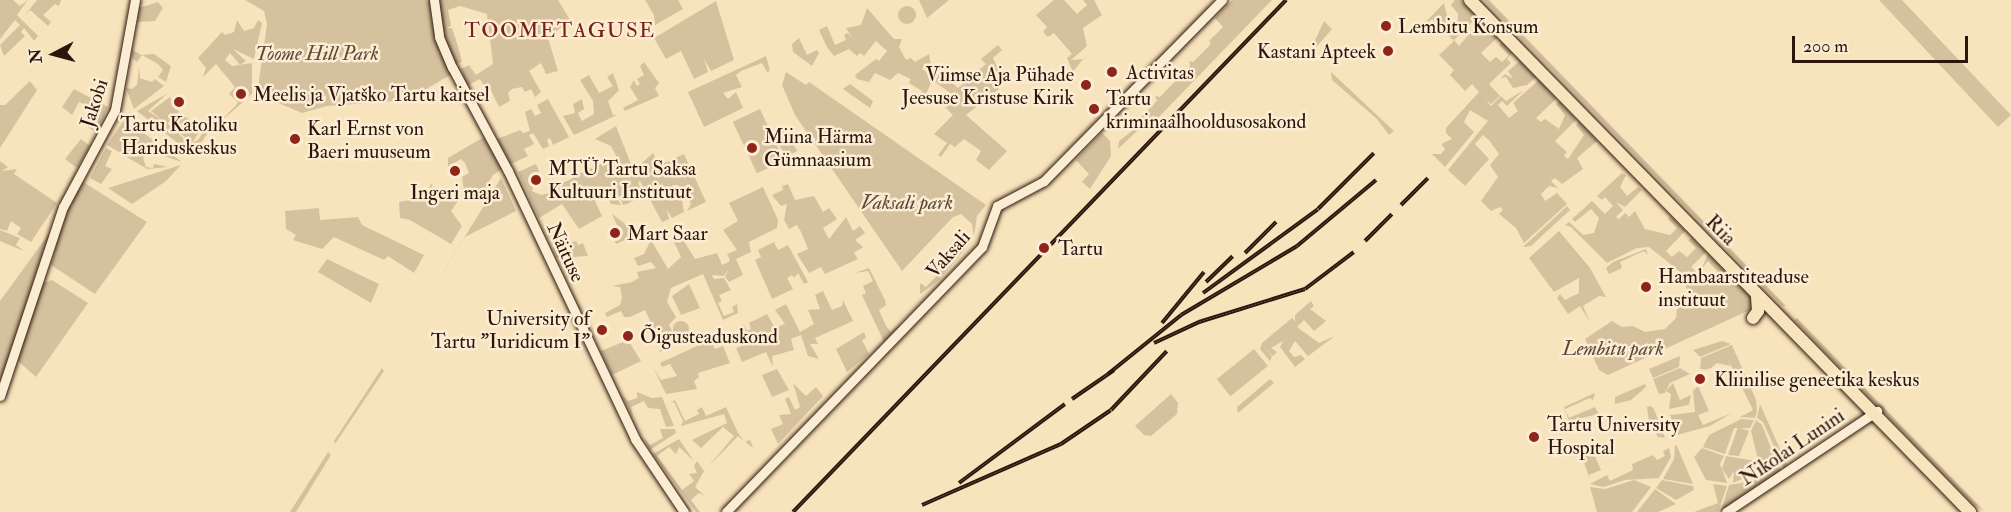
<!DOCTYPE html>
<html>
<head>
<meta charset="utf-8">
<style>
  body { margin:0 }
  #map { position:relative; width:2011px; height:512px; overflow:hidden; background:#f8e4bc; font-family:"IM FELL Double Pica",serif }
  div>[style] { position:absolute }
  .green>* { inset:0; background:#d5c19e; transform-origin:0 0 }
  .round { border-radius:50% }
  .roads { filter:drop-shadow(0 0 2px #2d150c) drop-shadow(0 0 2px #2d150c) }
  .secondary>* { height:9px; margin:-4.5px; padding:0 4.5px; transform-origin:4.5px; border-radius:4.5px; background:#faedd3 }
  .highway>* { height:12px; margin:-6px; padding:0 6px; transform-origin:6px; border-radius:6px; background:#f8e4bc }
  .rail>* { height:4px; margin-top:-2px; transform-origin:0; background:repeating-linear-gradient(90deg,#faedd3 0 4.5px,#2d150c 0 9px); box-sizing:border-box; border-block:2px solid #2d150c }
  .dots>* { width:16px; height:16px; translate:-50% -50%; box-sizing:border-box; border:3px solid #faedd3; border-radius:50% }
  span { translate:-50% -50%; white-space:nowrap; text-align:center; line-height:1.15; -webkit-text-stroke:5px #faedd3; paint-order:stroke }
  .poi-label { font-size:20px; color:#2d150c }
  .left { translate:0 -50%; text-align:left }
  .right { translate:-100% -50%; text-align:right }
  .park-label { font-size:20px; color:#5f4938; font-style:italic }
  .street-label { font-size:20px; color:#2d150c }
  .neighbourhood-label { font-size:21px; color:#7a1f14; letter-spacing:1.5px }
  .north { position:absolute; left:24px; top:24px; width:60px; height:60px; -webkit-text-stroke:4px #faedd3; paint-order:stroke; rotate:264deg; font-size:16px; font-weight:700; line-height:24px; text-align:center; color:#2d150c }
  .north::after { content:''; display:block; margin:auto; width:21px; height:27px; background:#2d150c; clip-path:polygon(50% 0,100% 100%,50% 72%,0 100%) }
  .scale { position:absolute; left:1792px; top:36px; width:176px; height:27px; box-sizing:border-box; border:3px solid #2d150c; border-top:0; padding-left:8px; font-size:18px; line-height:21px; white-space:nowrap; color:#2d150c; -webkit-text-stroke:4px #faedd3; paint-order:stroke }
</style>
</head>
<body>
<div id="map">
  <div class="green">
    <div style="clip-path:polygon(0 0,13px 0,20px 6px,28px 0,17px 15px,38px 36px,34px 41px,24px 28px,21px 32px,25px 36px,4px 56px,0 45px,20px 25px,15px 20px,0 39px)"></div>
    <div style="clip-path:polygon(37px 0,61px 0,59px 6px,55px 4px,43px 15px,51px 22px,48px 26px,30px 10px,24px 16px)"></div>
    <div style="clip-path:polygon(245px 0,558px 0,570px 20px,548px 38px,558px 71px,546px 74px,541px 63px,529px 71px,541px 92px,535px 97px,531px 89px,525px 92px,522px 87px,512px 89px,508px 93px,510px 101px,499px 107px,488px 84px,484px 86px,480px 79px,467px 86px,461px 69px,469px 65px,476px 75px,493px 64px,487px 14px,460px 6px,448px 10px,451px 26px,446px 28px,452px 28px,458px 46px,462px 62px,456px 64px,459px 70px,407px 100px,327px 106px,302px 113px,257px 94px,267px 24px,264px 11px)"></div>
    <div style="clip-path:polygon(645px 0,678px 0,683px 9px,655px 25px,654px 15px)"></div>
    <div style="clip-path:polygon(919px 0,949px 0,927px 18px)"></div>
    <div style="clip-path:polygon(1054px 0,1064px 0,1077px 14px,1087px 5px,1083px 0,1094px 0,1102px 15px,1083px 28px,1087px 46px,1071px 60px,1083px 59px,1073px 72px,1067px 58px,1072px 54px,1054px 33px,1048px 37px,1043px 32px,1047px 27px,1036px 15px)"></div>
    <div style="clip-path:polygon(1232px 0,1272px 0,1157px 119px,1153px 116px,1118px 149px,1119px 141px,1141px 124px,1140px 118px,1157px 101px,1155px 96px,1160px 97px,1190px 66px,1189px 61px,1193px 62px,1211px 44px,1209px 41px,1223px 27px,1215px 18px)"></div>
    <div style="clip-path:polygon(1455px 0,1461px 0,1477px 17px,1454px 40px,1459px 46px,1481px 20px,1497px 38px,1481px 53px,1490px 62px,1496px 57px,1502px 62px,1509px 55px,1499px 45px,1502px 42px,1512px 53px,1507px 59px,1511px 63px,1489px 84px,1500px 96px,1491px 104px,1486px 100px,1491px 106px,1501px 96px,1506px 101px,1524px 90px,1507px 106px,1502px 101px,1498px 105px,1509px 118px,1518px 111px,1513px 103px,1539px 80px,1556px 99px,1536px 118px,1541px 122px,1545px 119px,1559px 129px,1565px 115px,1556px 104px,1559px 101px,1576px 120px,1555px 141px,1567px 152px,1564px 156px,1568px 159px,1584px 135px,1576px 125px,1579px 122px,1597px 141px,1577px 158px,1583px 169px,1562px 184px,1555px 178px,1551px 181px,1558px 188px,1549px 186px,1541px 194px,1545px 201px,1557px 193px,1567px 204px,1524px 243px,1516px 228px,1499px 214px,1503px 210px,1500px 207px,1491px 211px,1481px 201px,1498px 177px,1490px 165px,1499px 154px,1489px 140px,1483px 135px,1475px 144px,1489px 159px,1465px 186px,1448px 170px,1488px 121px,1470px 110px,1464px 122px,1474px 132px,1445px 167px,1432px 154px,1441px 154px,1445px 149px,1441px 144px,1452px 139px,1446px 133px,1446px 128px,1479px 92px,1472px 84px,1465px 91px,1450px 75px,1454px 70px,1439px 55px,1454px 41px,1432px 19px,1414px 34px,1444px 3px,1448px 20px,1458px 21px,1458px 14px,1451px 5px)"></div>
    <div style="clip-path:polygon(1484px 0,1489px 0,1786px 306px,1782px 306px)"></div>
    <div style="clip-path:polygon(1879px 0,1902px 0,2011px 115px,1998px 127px)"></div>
    <div style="clip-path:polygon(716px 1px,734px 60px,711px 71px,704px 59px,708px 72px,694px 79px,681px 51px,666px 59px,654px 38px)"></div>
    <div style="clip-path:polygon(158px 2px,163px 8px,155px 21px,137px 22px,139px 8px)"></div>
    <div class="round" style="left:898px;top:6px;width:18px;height:18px"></div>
    <div style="clip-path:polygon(867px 8px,894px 39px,902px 39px,899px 47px,906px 60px,911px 58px,915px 62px,929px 54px,931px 65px,958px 88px,986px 64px,981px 59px,998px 45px,1002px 50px,993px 58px,1001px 75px,996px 82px,999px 89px,966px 115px,1007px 151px,989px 170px,976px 160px,981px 151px,964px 139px,955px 147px,950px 144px,941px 157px,938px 155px,947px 143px,934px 134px,953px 115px,945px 107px,953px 95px,935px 82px,938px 76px,925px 65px,922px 69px,934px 76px,924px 99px,919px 96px,922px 91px,909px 83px,911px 79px,898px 73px,890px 80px,875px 73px,869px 82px,857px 79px,855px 75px,876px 59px,879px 61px,887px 51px,876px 41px,864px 56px,860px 53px,857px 56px,849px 49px,834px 56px,827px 47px,819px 30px,827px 26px,835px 45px,846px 40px,844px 35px,848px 33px,853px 39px,846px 28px,861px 25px)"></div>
    <div style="clip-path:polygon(237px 20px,244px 31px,254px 28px,258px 20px,262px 23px,254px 59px,233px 49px,246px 61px,240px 65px,230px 53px,225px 60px,232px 66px,252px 63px,252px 94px,219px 123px,238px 103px,229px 94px,235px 87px,216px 64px,203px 77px,206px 68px,198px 58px,222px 32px,225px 35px,234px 32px)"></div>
    <div style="clip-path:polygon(1324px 21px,1332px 29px,1312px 52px,1310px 51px)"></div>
    <div style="clip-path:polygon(799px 38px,807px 55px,817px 50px,819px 53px,812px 66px,793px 52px,792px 44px)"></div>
    <div style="clip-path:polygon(132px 50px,142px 55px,154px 54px,171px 66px,166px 82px,158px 77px,163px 70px,158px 64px,142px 55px,137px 62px,132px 58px)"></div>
    <div style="clip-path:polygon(766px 56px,770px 71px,767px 72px,762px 63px,741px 71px,736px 75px,742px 87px,723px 93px,728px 99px,736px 92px,743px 108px,704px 127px,688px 92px)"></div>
    <div style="clip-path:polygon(1520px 61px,1536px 77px,1527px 85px,1513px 88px,1506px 77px,1501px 78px,1505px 74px,1513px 79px,1508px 71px)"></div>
    <div style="clip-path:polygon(644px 62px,659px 83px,655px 88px,659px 96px,625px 111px,623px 108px,638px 100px,630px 87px,634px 80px,637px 86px,640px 84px,637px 79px,644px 75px,640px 66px)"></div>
    <div style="clip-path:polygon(139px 67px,140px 78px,152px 82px,155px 79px,164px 86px,134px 109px,126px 88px,132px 89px,137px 85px)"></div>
    <div style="clip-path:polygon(786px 72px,806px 85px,809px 82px,986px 205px,977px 216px,974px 236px,972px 224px,961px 214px,953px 217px,902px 271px,795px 115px,782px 85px)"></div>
    <div style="clip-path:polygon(1331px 72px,1394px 131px,1389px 135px,1377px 119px,1332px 80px)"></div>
    <div style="clip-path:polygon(613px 73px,619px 90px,608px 101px,613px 115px,617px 115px,574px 135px,563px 116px,575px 113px,573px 104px,582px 99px,584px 109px,578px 113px,582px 121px,594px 114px,593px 101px,580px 80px,589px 75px,599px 93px,613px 86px,607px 77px)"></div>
    <div style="clip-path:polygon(30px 81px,37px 90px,0 148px,0 105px,5px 105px)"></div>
    <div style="clip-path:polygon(850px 84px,873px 101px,870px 108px,843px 89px)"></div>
    <div style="clip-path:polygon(74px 89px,108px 107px,97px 133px,86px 126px,100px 109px,93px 102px,88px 106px,79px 102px,72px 115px,62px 107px)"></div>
    <div style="clip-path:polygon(168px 93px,148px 111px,171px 126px,189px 144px,198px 140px,209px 122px,213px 125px,193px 155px,137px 111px)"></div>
    <div style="clip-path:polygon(170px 97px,179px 112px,167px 124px,151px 111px)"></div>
    <div style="clip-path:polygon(548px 99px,569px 137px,553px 145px,550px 138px,547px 140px,549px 146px,543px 149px,533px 133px,529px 135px,534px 144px,524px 149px,528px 156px,511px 164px,497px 139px,520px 130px,523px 133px,530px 131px,525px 112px,531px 109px,535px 116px,541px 113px,537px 105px)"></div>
    <div style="left:760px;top:109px;width:57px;height:30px;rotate:65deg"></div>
    <div style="clip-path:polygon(181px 114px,190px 120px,207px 120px,192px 143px,175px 129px)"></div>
    <div style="clip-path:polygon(124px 120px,129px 122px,182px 162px,155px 153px,156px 148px,151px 147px,143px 158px,146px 167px,153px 168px,154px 164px,168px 167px,147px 169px,107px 145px)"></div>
    <div style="clip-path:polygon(616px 126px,636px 177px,639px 175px,633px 162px,641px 164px,653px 153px,661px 170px,662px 164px,684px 154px,706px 202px,687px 211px,691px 204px,688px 197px,684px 198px,678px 185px,672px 185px,682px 199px,684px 212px,672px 218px,667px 210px,669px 219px,662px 222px,640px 181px,638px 183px,644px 195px,627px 204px,623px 205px,614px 186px,611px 188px,621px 205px,611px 204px,606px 194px,594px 199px,602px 216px,579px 229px,562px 204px,539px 218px,518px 172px,536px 164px,539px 171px,532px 191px,541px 195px,550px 193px,553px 197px,561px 194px,557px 186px,573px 178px,576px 170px,578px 174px,603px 163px,602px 157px,609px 169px,620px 163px,611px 146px,595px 139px)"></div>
    <div style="left:785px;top:128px;width:26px;height:13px;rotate:62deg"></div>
    <div style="clip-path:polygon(1102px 133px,1110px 141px,1111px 156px,1090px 189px,1082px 182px,1089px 174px,1076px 160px)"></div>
    <div style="clip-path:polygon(484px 137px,502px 169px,493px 175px,479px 198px,464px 191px,462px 177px,469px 173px,465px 163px,461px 159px,448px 167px,448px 158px)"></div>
    <div style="clip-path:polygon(81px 139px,90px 146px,77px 168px,65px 159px)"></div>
    <div style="clip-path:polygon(106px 148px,112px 151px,105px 166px,112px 169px,101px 184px,90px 178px)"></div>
    <div style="clip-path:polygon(0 161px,8px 167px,2px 171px,17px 169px,14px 174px,57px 203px,31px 242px,17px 234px,21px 228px,11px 221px,7px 231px,0 229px)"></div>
    <div style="clip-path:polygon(181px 165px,166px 181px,132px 204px,108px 188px)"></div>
    <div style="clip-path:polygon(1622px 173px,1626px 175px,1620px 187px,1627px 196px,1638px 187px,1642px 190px,1625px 207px,1616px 202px,1623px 210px,1616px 217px,1619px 219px,1625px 213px,1629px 217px,1635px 211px,1645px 229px,1670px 235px,1677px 228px,1668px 219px,1671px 216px,1685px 231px,1666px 251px,1672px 257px,1679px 251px,1687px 257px,1696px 248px,1688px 240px,1692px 238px,1706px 252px,1691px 267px,1709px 284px,1713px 280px,1710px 276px,1718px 272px,1708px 261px,1701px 270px,1708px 254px,1752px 298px,1752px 309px,1608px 375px,1599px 370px,1585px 339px,1612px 321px,1622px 327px,1633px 326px,1645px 332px,1665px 329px,1676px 318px,1677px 306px,1692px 300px,1679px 271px,1649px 247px,1637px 248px,1607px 263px,1571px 227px,1565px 225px,1569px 222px,1583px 235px,1594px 233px,1599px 218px,1591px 209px,1575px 222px,1572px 219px,1592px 201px,1605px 214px,1613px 206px,1605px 197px,1602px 200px,1597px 196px)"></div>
    <div style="clip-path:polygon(501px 178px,516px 211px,465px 237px,386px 365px)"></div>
    <div style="clip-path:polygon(781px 180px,783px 186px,788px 184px,795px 200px,814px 196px,823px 212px,829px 208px,837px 219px,823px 228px,829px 239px,846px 217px,853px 231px,860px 226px,865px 233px,855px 240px,863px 247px,854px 253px,858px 259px,825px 274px,821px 267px,809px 273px,797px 254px,808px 249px,801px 232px,797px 225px,789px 229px,784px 220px,787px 204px,781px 206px,772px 195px,783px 190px)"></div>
    <div style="clip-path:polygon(83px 182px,147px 222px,95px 294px,51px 265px,66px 208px)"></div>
    <div style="clip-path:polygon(431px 183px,436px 195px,446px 192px,446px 196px,458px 200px,463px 194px,451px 211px,462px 226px,451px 244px,410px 220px,400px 218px,399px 202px,411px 200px,413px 193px,429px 190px)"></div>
    <div style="clip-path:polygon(763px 187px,778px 220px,777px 228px,749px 242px,751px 252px,736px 259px,743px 275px,729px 282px,725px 277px,729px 268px,724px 276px,712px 275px,714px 279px,724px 278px,731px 290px,719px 295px,722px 301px,718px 303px,724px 316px,734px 312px,732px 307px,737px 304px,738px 313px,723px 320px,703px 274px,671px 288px,667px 302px,676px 317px,669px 325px,677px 341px,665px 350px,659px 352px,662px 346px,645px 310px,630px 317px,624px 317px,621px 311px,607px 317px,605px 313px,620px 305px,622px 298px,620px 287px,612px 286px,632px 282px,639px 278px,637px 272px,656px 268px,651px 262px,638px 266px,634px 258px,644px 254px,651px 240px,668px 269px,681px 257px,674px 242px,682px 238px,695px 259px,717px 253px,722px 265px,727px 263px,730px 260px,727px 254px,737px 250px,723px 230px,738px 221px,729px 203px)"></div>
    <div style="clip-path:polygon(1567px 206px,1570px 210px,1531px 246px,1523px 247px)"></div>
    <div style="clip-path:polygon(319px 208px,320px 220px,358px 217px,362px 225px,424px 255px,414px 273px,388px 256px,384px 260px,334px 237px,322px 249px,293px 240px,296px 235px,286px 229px,285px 211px)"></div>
    <div style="clip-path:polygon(612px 214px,624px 223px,634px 236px,616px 244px,611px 233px,618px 227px)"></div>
    <div style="clip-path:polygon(0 230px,20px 238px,16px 245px,24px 251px,0 241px)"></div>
    <div style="clip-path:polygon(51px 231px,0 386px,0 301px)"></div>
    <div style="clip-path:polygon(1559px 231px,1590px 268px,1606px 297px,1599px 296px,1583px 306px,1590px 322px,1580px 306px,1568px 314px,1557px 298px,1560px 294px,1565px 300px,1579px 293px,1579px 278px,1554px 292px,1529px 258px)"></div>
    <div style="clip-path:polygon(974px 238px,938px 281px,920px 294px,920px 283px,926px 287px,940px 272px,939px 268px,943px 270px,957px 255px,955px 251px,959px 253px)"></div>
    <div style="clip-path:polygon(576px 241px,578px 245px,583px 243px,588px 256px,557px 258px,553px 248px)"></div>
    <div style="clip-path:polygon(774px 242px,778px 250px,788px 245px,808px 282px,804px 284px,798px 273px,794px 278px,792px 275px,787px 278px,793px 289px,772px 299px,755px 260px,761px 257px,758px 250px)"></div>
    <div style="clip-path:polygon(1646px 249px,1648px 255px,1644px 251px,1620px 262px,1622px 268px,1609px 274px,1606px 268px,1613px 262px)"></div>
    <div style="clip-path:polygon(327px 259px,379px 284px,371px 303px,318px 272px)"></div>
    <div style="clip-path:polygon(869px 268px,885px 300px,886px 305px,879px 310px,886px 326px,891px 332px,900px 325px,884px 342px,862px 295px,866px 293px,863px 286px,873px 281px,868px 271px,855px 273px)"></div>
    <div style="clip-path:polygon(52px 280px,88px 303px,36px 377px,17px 360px,43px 283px)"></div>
    <div style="clip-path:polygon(689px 284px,700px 308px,681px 315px,672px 296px)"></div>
    <div style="clip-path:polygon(823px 291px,832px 310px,842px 306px,843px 300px,853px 321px,815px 338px,818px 344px,810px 344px,819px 359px,808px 356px,801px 335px,791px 339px,794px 350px,772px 356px,773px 367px,766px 352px,742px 362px,736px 348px,746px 344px,736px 328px,744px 325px,747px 331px,751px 329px,749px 323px,767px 314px,775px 328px,785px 324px,775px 310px,786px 304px,800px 332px,814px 324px,808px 310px,820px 309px,815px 295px)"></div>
    <div style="clip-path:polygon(1311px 301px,1314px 306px,1310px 309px,1326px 321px,1314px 331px,1304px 320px,1297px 327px,1319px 343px,1335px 336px,1308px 356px,1295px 341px,1289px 351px,1294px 357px,1301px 355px,1305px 359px,1295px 367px,1280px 347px,1283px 341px,1271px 348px,1277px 352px,1273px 356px,1265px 347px,1272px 356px,1270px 361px,1260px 349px,1262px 343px,1292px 318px,1295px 321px,1295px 315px)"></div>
    <div style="clip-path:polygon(1797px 318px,1985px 512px,1970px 501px,1794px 320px)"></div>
    <div class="round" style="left:673px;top:321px;width:16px;height:16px"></div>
    <div style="clip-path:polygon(864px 332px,866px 338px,862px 340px,869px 354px,847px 372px,836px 349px)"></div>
    <div style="clip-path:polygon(628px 340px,641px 361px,612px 375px,601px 351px)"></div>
    <div style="clip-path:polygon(710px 340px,715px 349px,723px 346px,730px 363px,698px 373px,699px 377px,694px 381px,697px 389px,666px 394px,653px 367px,661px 380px,677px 376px,670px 364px,662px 367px,660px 363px)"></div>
    <div style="clip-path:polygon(1722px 341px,1731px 344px,1700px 357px,1693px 350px)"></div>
    <div style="clip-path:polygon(1732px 345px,1756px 400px,1757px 412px,1755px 418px,1740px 417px,1714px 431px,1753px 410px,1725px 353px,1731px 366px,1717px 363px,1711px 368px,1698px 372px,1706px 369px,1700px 369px,1701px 358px)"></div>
    <div style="left:1254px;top:349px;width:22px;height:48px;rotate:51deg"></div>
    <div style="clip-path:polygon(1680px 356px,1679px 367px,1653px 378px,1649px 369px)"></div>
    <div style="clip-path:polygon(382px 368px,384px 371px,335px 444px,334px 441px)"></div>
    <div style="clip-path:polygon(1680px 368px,1690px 374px,1670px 383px,1665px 393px,1659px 394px,1653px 379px)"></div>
    <div style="clip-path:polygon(777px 369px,789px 390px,772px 397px,762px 375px)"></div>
    <div style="clip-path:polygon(1270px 379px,1274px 383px,1238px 413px,1237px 407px)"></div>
    <div style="clip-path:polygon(793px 383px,806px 396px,816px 387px,823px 396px,778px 444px,771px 429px,783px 424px,779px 415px,791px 414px,785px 399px,789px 397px,795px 410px,800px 407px)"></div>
    <div style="clip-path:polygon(1673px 383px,1680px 400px,1691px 395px,1689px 405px,1669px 409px,1671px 394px,1666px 391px)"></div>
    <div style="clip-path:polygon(1645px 384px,1646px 387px,1631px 400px,1615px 404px,1615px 397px)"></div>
    <div style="clip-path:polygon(1698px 386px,1709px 411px,1698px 415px,1703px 425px,1732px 413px,1710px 426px,1677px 435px,1670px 415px,1695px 412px,1693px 391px)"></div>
    <div style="clip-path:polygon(637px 392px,652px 398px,662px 397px,674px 426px,666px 427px,660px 409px,648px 408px,644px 401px,631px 407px,633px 417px,622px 395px,628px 401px,637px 398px)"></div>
    <div style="clip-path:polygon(1595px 393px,1593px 400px,1590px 398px,1565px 409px,1569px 418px,1595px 407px,1599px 414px,1569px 421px,1564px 407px)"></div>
    <div style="clip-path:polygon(1171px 394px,1178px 403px,1177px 414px,1151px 436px,1144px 435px,1135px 426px)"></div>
    <div style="clip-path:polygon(675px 400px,685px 421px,699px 414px,697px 410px,702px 407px,706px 416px,726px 407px,738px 433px,745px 442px,750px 440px,753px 448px,738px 436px,707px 468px,734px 436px,723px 427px,701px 448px,692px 440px,727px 423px,724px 414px,681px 426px,683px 421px,674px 402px,670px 403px)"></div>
    <div style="clip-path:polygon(1760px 404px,1787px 465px,1784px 469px,1763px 422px,1757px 418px)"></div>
    <div style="clip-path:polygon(1651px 406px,1654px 409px,1665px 438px,1658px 437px,1649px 422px,1647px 407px)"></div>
    <div style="clip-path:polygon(1741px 419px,1754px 420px,1750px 428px,1734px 428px,1725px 454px,1703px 447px,1709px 435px)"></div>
    <div style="clip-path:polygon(1756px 420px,1762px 425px,1777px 463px,1758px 459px,1751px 431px)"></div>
    <div style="clip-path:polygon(1738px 427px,1749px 431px,1739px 456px,1728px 455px)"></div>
    <div style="clip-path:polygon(660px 429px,675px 429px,676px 433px,650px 450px,644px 438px,650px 445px,663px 438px)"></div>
    <div style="clip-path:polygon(679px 439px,694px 461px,679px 447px,676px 454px,669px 447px,657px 456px,682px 490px,694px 481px,689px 474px,697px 473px,694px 466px,697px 461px,704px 471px,695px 487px,705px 496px,699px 493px,691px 500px,700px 512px,696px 512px,653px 454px)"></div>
    <div style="clip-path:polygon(1675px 445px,1677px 446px,1693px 484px,1663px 479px,1674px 459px)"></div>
    <div style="clip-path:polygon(1579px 447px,1585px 447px,1586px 452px,1592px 450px,1601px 470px,1589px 475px,1590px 480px)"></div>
    <div style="clip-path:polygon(1669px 448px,1671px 457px,1659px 478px,1625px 480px,1604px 487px,1590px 484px,1607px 475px,1610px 481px,1633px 470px,1632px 464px,1653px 455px,1657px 460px,1665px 456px,1663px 451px)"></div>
    <div style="clip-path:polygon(1702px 448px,1724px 456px,1720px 464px,1727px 483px,1706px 480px,1694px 457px)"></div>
    <div style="clip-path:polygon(328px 452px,331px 455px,296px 512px,290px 512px)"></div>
    <div style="clip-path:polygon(1726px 456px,1756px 461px,1758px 472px,1733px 483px,1734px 471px,1729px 479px,1722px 469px)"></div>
    <div style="clip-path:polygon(1776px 465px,1782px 470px,1721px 511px,1729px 485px,1747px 482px)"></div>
    <div style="clip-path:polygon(1634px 480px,1651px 487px,1632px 512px,1597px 512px,1590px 487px,1605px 489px)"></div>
    <div style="clip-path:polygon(1662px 480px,1693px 486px,1694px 490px,1676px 500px,1656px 488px)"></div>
    <div style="clip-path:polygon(1713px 484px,1727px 486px,1718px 512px,1694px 512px,1718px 503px)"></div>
    <div style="clip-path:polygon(1655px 489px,1676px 504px,1658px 512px,1637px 512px)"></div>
  </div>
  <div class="roads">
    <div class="secondary">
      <div style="left:434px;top:0;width:37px;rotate:82deg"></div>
      <div style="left:439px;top:37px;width:33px;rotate:67deg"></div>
      <div style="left:452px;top:67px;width:118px;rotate:61.7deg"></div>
      <div style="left:508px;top:171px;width:297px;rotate:64.6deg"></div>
      <div style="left:635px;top:439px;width:88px;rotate:56.1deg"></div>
      <div style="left:0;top:396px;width:199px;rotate:-71.6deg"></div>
      <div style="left:63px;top:207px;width:110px;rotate:-61.8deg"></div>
      <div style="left:115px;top:110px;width:112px;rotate:-79.7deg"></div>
      <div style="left:726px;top:512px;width:368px;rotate:-46deg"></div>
      <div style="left:982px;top:247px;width:44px;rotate:-69.9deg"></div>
      <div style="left:997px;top:206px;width:53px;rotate:-28deg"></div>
      <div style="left:1044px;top:181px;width:254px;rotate:-45.5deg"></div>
      <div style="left:1726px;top:512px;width:182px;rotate:-33.8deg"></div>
    </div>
    <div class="highway">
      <div style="left:1470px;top:0;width:716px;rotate:45.68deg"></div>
      <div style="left:1753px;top:318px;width:9px;rotate:-54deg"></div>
      <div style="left:1758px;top:311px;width:16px;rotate:-94deg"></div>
    </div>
  </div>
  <div class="rail">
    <div style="left:1401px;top:205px;width:38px;rotate:-45deg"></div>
    <div style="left:1365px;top:241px;width:38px;rotate:-45deg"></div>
    <div style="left:1245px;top:253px;width:44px;rotate:-45deg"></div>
    <div style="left:1206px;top:282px;width:37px;rotate:-44deg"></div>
    <div style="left:1203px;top:293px;width:142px;rotate:-36.1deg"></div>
    <div style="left:1318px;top:209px;width:79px;rotate:-45deg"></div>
    <div style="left:1162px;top:323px;width:66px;rotate:-50.5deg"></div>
    <div style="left:1154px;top:343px;width:50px;rotate:-25deg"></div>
    <div style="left:1199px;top:322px;width:111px;rotate:-17.3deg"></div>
    <div style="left:1305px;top:289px;width:61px;rotate:-37.1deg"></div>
    <div style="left:1108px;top:374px;width:94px;rotate:-38.9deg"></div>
    <div style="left:1181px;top:315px;width:135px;rotate:-30.7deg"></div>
    <div style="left:1297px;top:246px;width:103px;rotate:-39.9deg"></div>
    <div style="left:1072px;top:399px;width:51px;rotate:-34.6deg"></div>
    <div style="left:959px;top:483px;width:132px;rotate:-36.7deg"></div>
    <div style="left:922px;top:505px;width:152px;rotate:-23.7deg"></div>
    <div style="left:1061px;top:444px;width:60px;rotate:-34.2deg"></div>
    <div style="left:1111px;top:410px;width:81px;rotate:-46.5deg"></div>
    <div style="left:793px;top:512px;width:711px;rotate:-46.08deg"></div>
  </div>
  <div class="dots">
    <div style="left:1386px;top:26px;background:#8f2418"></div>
    <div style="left:1388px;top:51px;background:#8f2418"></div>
    <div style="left:1112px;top:72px;background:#8f2418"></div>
    <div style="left:1086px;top:85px;background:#8f2418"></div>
    <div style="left:241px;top:94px;background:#8f2418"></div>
    <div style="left:179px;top:102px;background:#8f2418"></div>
    <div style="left:1094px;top:109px;background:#8f2418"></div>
    <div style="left:295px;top:139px;background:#8f2418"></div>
    <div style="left:752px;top:148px;background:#8f2418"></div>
    <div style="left:455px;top:171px;background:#8f2418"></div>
    <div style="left:536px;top:180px;background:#8f2418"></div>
    <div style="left:615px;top:233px;background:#8f2418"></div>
    <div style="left:1044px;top:248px;background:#8f2418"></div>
    <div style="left:1646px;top:287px;background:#8f2418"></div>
    <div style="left:602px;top:330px;background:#8f2418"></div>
    <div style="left:628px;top:336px;background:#8f2418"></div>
    <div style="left:1700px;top:379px;background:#8f2418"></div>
    <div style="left:1534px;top:437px;background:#8f2418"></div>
  </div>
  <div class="poi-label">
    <span class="left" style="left:1398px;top:26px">Lembitu Konsum</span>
    <span class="right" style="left:1376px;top:51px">Kastani Apteek</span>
    <span class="left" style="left:1126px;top:72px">Activitas</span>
    <span class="right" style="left:1074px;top:86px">Viimse Aja Pühade<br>Jeesuse Kristuse Kirik</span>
    <span class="left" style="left:253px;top:94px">Meelis ja Vjatško Tartu kaitsel</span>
    <span class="left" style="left:1106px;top:110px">Tartu<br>kriminaalhooldusosakond</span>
    <span style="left:179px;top:136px">Tartu Katoliku<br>Hariduskeskus</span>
    <span class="left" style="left:307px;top:140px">Karl Ernst von<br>Baeri muuseum</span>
    <span class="left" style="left:764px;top:148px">Miina Härma<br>Gümnaasium</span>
    <span class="left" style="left:548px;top:180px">MTÜ Tartu Saksa<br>Kultuuri Instituut</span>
    <span style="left:455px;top:192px">Ingeri maja</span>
    <span class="left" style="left:627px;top:233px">Mart Saar</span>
    <span class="left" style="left:1058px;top:248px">Tartu</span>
    <span class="left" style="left:1658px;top:288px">Hambaarstiteaduse<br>instituut</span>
    <span class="right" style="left:590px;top:330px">University of<br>Tartu "Iuridicum I"</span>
    <span class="left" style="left:640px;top:336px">Õigusteaduskond</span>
    <span class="left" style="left:1714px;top:379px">Kliinilise geneetika keskus</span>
    <span class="left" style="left:1547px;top:436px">Tartu University<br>Hospital</span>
  </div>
  <div class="park-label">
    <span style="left:317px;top:53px">Toome Hill Park</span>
    <span style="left:907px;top:202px">Vaksali park</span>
    <span style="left:1613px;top:348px">Lembitu park</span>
  </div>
  <div class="street-label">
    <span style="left:94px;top:103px;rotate:-72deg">Jakobi</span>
    <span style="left:1721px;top:230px;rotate:45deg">Riia</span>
    <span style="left:566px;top:252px;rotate:65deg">Näituse</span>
    <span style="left:948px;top:254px;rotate:-49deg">Vaksali</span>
    <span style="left:1792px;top:447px;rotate:-34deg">Nikolai Lunini</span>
  </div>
  <div class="neighbourhood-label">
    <span style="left:560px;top:31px">TOOMETAGUSE</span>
  </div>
  <div class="north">N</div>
  <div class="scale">200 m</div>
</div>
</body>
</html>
